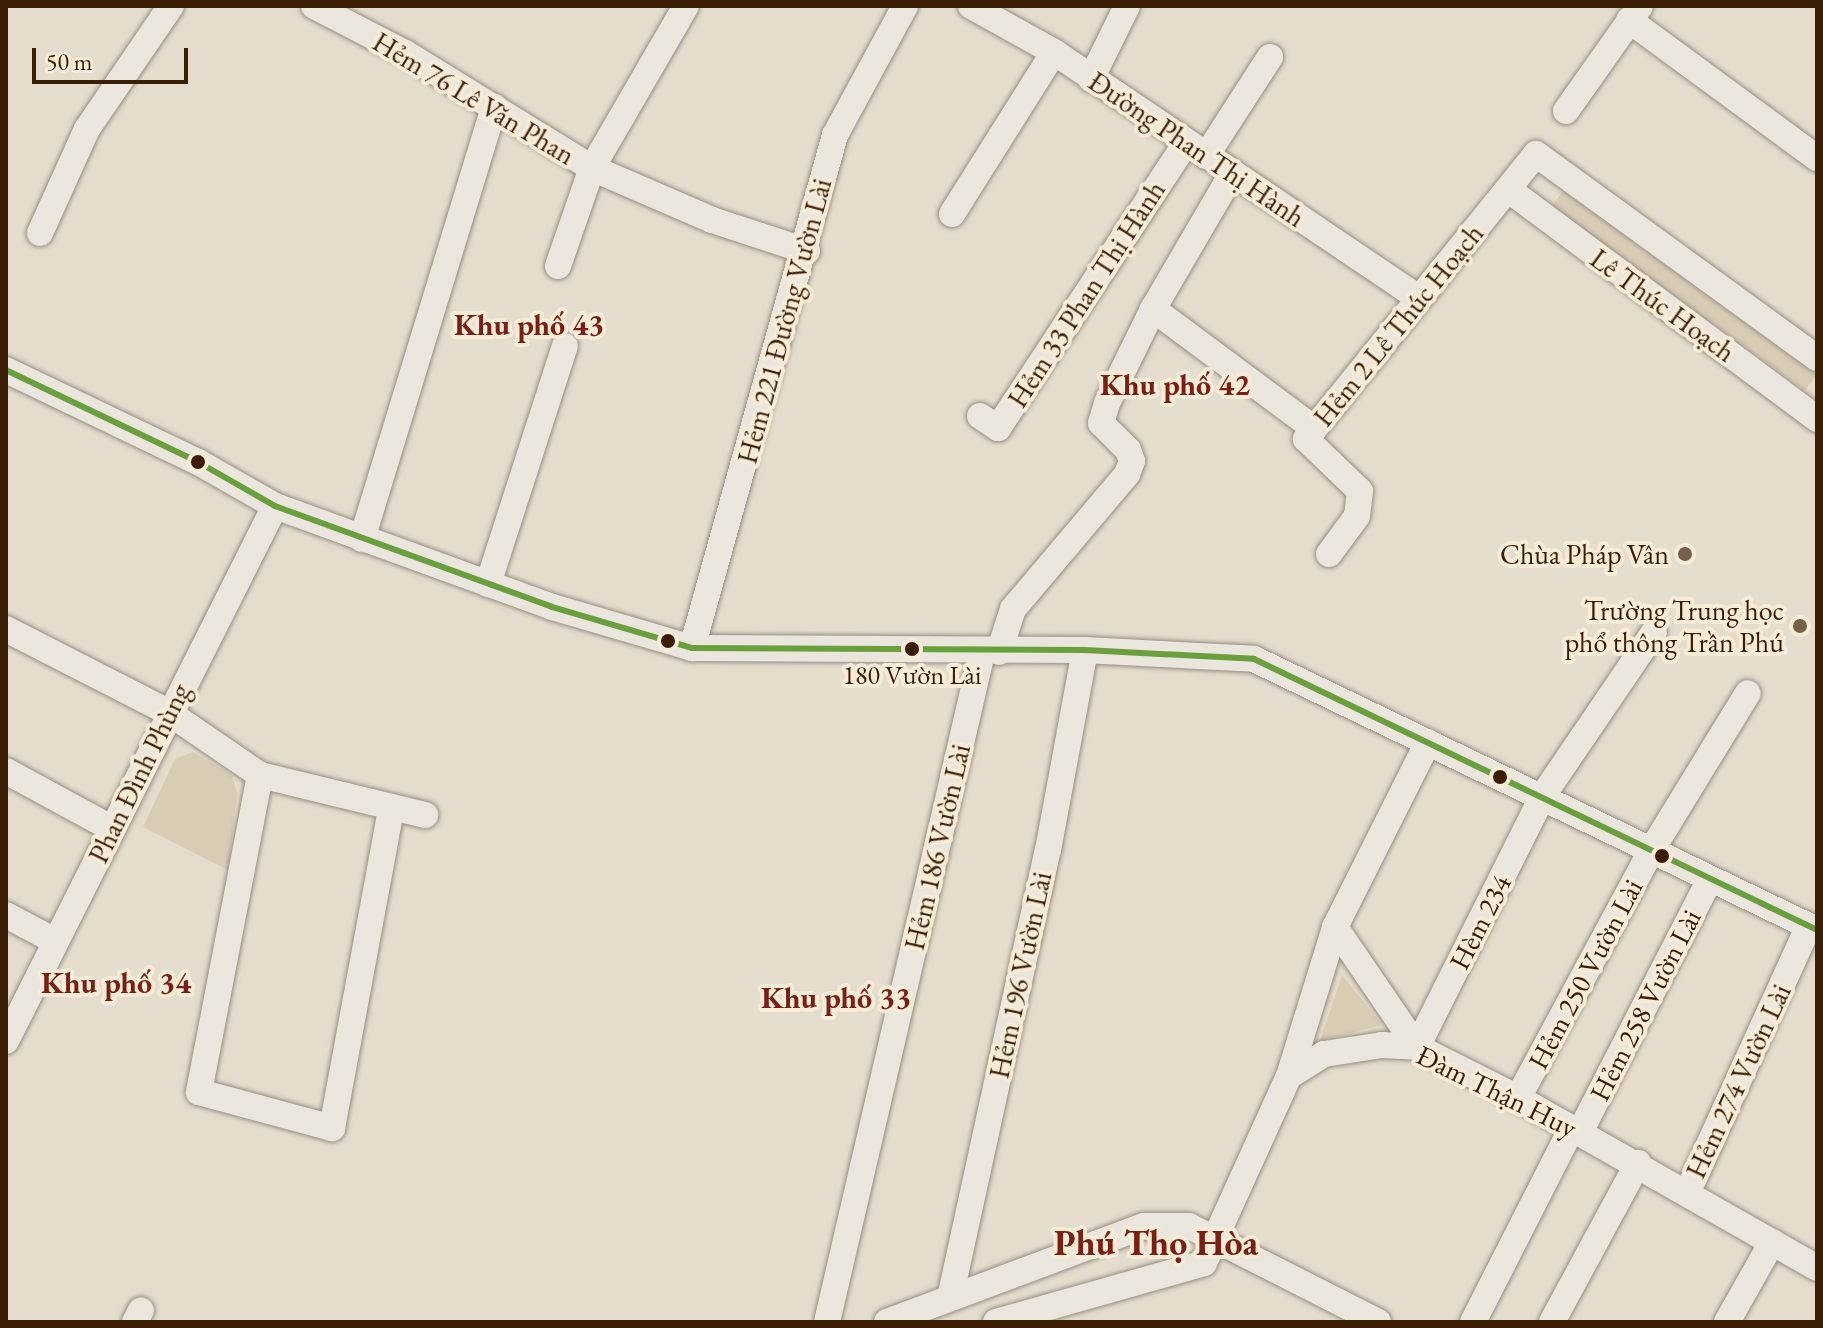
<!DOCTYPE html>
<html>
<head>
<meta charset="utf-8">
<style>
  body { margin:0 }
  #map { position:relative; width:1823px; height:1328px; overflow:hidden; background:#e4dccc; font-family:"EB Garamond",serif }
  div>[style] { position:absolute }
  .green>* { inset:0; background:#d9ccb5; transform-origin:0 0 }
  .roads { filter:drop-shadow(0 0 2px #968e82) drop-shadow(0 0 2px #968e82) }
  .minor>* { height:26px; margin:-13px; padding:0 13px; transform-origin:13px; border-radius:13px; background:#eae6de }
  .bus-1>* { height:6px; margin:-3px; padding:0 3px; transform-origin:3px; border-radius:3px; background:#6a9f3e }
  .dots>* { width:22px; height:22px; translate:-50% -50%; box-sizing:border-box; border:4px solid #f5ebd7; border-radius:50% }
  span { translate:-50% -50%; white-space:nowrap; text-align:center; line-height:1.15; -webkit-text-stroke:8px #f5ebd7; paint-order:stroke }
  .bus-label { font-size:26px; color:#3b1d04 }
  .street-label { font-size:28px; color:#3b1d04 }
  .poi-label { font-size:28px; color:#3b1d04 }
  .right { translate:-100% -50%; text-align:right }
  .neighbourhood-label { font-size:30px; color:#7a1f14; font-weight:700 }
  .district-label { font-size:36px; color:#7a1f14; font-weight:700 }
  .frame { position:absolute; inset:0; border:8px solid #3b1d04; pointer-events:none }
  .scale { position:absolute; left:32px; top:48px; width:156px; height:36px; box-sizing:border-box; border:4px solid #3b1d04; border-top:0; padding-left:10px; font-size:24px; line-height:28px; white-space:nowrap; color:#3b1d04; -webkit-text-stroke:6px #f5ebd7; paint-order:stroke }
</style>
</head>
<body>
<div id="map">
  <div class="green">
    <div style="left:1563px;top:191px;width:313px;height:19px;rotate:36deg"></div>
    <div style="clip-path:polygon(193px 752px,232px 775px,237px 794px,228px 870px,143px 827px,175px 759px)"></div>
    <div style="clip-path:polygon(1342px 975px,1382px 1025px,1320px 1041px)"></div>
  </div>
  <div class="roads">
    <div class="minor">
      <div style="left:314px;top:6px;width:102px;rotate:27.3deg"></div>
      <div style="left:405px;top:53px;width:220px;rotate:31.6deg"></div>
      <div style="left:592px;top:168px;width:131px;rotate:23.4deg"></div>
      <div style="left:712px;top:220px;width:100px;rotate:18.1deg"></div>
      <div style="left:971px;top:6px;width:95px;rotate:29deg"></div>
      <div style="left:1054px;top:52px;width:440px;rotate:34deg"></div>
      <div style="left:1629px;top:20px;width:233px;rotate:36.3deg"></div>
      <div style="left:1091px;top:79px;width:81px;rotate:-63.7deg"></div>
      <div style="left:1566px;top:111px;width:128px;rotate:-54.8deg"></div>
      <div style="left:1206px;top:156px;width:118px;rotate:-57.1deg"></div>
      <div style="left:1509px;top:190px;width:384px;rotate:36.6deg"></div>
      <div style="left:952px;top:214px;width:191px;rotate:-57.8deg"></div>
      <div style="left:40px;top:233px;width:114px;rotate:-65.7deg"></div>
      <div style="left:87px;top:129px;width:149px;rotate:-55.7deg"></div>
      <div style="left:558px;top:266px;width:104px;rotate:-70.9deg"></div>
      <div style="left:592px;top:168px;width:187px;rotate:-59.9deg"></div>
      <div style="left:1153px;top:309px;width:199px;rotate:36.6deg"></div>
      <div style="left:6px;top:370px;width:213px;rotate:25.6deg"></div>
      <div style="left:198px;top:462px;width:89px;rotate:29.7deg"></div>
      <div style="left:275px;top:506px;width:295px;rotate:20deg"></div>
      <div style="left:552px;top:607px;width:146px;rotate:16.3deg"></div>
      <div style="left:692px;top:648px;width:393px;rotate:0.3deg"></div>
      <div style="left:1085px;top:650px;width:169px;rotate:3deg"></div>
      <div style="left:1254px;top:659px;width:625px;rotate:25.7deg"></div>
      <div style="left:980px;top:416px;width:22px;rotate:34deg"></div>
      <div style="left:998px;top:428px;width:341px;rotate:-56.6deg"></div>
      <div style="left:362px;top:539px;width:452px;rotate:-73deg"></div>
      <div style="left:1329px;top:554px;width:47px;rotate:-53.6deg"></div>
      <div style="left:1357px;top:516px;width:25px;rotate:-83deg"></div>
      <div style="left:1360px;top:491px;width:75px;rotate:-136.1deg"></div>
      <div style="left:1306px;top:439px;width:366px;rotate:-51.1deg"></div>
      <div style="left:1536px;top:154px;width:347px;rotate:36deg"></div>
      <div style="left:488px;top:584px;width:250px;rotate:-72.1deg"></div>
      <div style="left:6px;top:629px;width:182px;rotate:27.1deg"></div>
      <div style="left:168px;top:712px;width:112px;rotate:34.4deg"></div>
      <div style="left:260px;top:775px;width:170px;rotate:13.6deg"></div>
      <div style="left:692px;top:648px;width:533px;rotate:-74.42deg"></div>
      <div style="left:835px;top:135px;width:147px;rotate:-61.5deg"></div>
      <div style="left:999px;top:652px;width:45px;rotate:-72deg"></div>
      <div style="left:1013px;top:609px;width:177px;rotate:-49.8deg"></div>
      <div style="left:1127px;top:474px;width:14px;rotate:-69deg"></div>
      <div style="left:1132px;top:461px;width:12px;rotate:-110deg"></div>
      <div style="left:1128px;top:450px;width:38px;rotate:-135deg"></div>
      <div style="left:1101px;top:423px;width:21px;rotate:-73deg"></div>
      <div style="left:1107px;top:403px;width:105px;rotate:-63.9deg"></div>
      <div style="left:1153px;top:309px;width:156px;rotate:-59.7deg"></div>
      <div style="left:6px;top:771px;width:119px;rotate:28.5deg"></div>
      <div style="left:260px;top:775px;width:323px;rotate:100.9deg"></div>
      <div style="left:199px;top:1092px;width:138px;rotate:15.1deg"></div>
      <div style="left:332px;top:1128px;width:323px;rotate:-79.5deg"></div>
      <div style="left:6px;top:915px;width:55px;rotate:28deg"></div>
      <div style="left:1335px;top:927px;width:145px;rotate:55.7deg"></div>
      <div style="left:1417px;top:1047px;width:280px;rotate:-63.4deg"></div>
      <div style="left:1542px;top:797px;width:199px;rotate:-55.8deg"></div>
      <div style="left:6px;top:1041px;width:599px;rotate:-63.31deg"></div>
      <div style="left:1289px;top:1076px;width:156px;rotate:-72.8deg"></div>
      <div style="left:1335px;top:927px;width:207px;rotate:-63.3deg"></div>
      <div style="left:1518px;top:1098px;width:281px;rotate:-61.7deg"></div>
      <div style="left:1651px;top:851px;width:185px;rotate:-58.5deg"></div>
      <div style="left:1580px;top:1132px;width:284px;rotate:-62.8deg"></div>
      <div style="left:1688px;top:1191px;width:291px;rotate:-65.5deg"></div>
      <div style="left:950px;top:1298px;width:459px;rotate:-77.7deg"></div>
      <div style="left:1048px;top:850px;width:203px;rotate:-79.5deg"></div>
      <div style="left:135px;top:1322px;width:13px;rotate:-63deg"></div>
      <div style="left:827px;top:1322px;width:687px;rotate:-76.96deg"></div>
      <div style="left:887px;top:1322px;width:274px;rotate:-20.5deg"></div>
      <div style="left:1144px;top:1226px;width:45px"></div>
      <div style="left:1189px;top:1226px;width:212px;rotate:26.9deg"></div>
      <div style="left:996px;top:1322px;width:216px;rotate:-15.8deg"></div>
      <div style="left:1204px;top:1263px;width:205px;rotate:-65.6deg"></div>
      <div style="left:1289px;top:1076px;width:41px;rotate:-32.2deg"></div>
      <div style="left:1324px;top:1054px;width:59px;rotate:-8.8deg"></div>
      <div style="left:1382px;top:1045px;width:35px;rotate:3deg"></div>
      <div style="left:1417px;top:1047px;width:113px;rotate:26.8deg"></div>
      <div style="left:1518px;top:1098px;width:344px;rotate:29.6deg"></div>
      <div style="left:1473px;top:1322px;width:218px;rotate:-63deg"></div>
      <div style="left:1552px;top:1322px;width:181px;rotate:-61.6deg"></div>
      <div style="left:1727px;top:1322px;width:92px;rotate:-60.6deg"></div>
    </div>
  </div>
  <div class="bus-1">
    <div style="left:6px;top:370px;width:213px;rotate:25.6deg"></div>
    <div style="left:198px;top:462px;width:89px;rotate:29.7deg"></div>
    <div style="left:275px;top:506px;width:295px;rotate:20deg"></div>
    <div style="left:552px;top:607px;width:146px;rotate:16.3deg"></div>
    <div style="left:692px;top:648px;width:393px;rotate:0.3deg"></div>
    <div style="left:1085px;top:650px;width:169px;rotate:3deg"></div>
    <div style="left:1254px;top:659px;width:625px;rotate:25.7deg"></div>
  </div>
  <div class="dots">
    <div style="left:198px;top:462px;background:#3b1d04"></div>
    <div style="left:1685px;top:554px;background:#76604a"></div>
    <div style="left:1800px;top:626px;background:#76604a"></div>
    <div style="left:668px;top:641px;background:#3b1d04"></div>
    <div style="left:912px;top:649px;background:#3b1d04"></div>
    <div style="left:1500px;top:777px;background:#3b1d04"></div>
    <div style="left:1662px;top:856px;background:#3b1d04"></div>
  </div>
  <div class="bus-label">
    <span style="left:912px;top:676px">180 Vườn Lài</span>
  </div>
  <div class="street-label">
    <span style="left:474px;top:98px;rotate:31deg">Hẻm 76 Lê Văn Phan</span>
    <span style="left:1197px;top:149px;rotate:34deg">Đường Phan Thị Hành</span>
    <span style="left:1086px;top:294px;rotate:-57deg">Hẻm 33 Phan Thị Hành</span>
    <span style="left:1663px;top:305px;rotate:36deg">Lê Thúc Hoạch</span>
    <span style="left:784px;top:321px;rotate:-75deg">Hẻm 221 Đường Vườn Lài</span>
    <span style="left:1398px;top:325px;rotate:-51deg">Hẻm 2 Lê Thúc Hoạch</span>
    <span style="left:139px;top:773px;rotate:-64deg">Phan Đình Phùng</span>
    <span style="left:937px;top:847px;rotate:-77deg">Hẻm 186 Vườn Lài</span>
    <span style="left:1480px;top:922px;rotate:-63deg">Hèm 234</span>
    <span style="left:1585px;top:974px;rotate:-62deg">Hẻm 250 Vườn Lài</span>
    <span style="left:1020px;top:975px;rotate:-78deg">Hẻm 196 Vườn Lài</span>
    <span style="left:1645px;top:1005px;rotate:-63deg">Hẻm 258 Vườn Lài</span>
    <span style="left:1738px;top:1081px;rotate:-65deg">Hẻm 274 Vườn Lài</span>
    <span style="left:1497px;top:1091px;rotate:26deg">Đàm Thận Huy</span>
  </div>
  <div class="poi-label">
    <span class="right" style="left:1669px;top:554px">Chùa Pháp Vân</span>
    <span class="right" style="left:1784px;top:626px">Trường Trung học<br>phổ thông Trần Phú</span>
  </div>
  <div class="neighbourhood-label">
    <span style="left:529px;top:325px">Khu phố 43</span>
    <span style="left:1175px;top:385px">Khu phố 42</span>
    <span style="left:116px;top:983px">Khu phố 34</span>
    <span style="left:836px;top:998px">Khu phố 33</span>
  </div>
  <div class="district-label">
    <span style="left:1156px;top:1243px">Phú Thọ Hòa</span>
  </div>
  <div class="frame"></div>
  <div class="scale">50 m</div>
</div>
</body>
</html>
